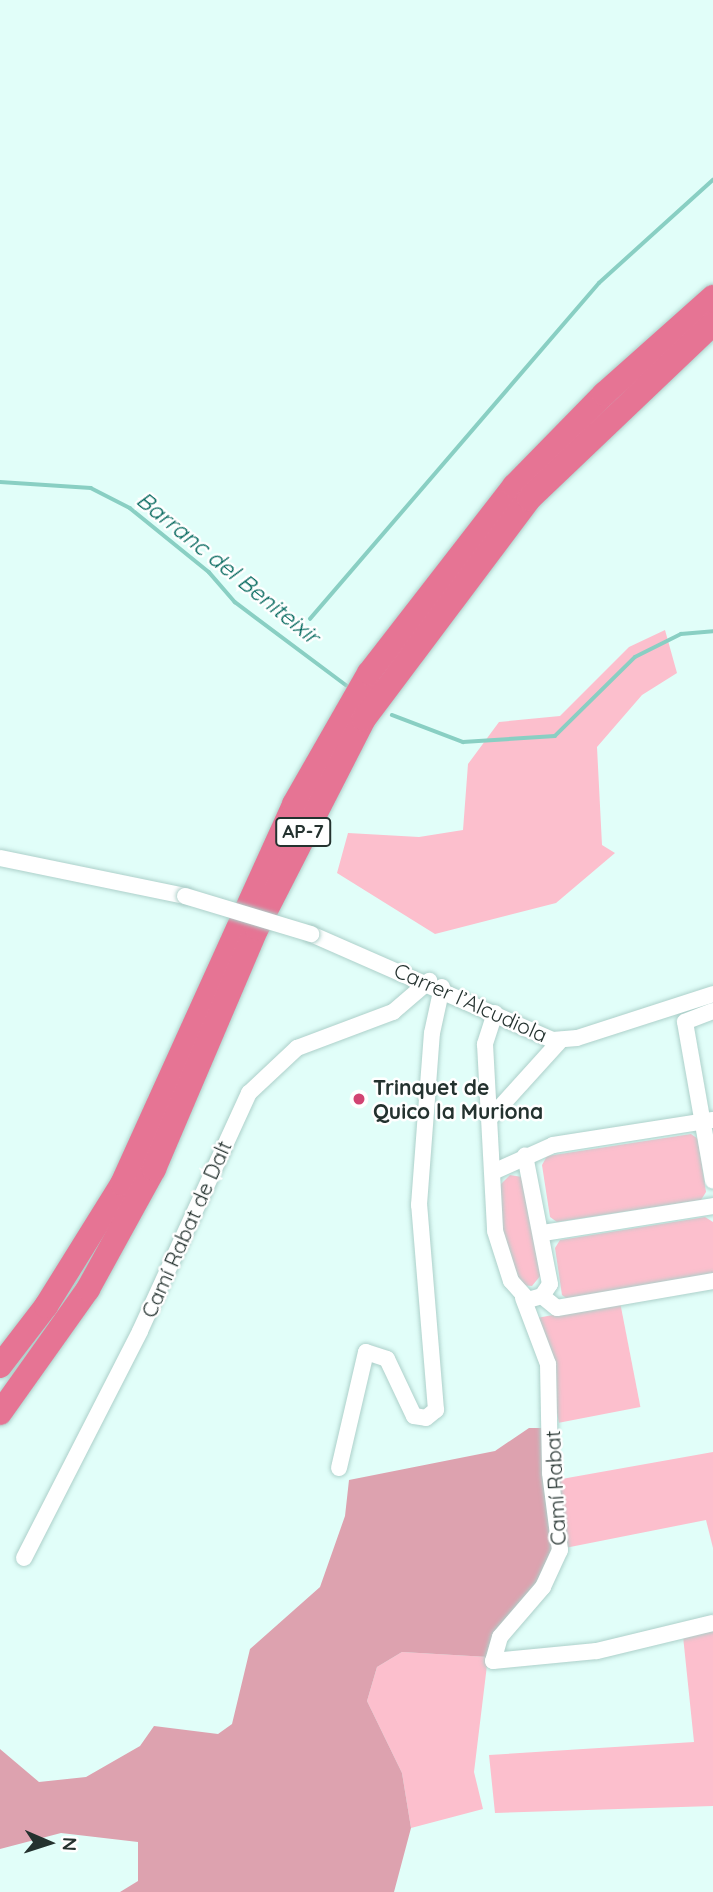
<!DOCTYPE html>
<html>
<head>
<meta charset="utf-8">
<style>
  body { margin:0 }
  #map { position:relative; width:713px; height:1892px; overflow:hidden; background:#e1fef9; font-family:Quicksand,sans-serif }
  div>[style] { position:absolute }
  .green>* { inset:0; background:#fcbfcd; transform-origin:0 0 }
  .forest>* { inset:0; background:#dda2af }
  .stream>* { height:3.5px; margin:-1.75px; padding:0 1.75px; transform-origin:1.75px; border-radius:1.75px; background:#89cfc3 }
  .roads { filter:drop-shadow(0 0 2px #add0ca) drop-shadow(0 0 2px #add0ca) }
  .minor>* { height:16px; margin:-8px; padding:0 8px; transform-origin:8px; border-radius:8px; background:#fff }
  .highway>* { height:24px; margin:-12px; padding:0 12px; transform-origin:12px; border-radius:12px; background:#e67494 }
  .bridges { filter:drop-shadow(0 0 2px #add0ca) drop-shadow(0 0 2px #add0ca) }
  .minor-bridge>* { height:16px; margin:-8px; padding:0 8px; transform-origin:8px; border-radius:8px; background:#fff }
  .dots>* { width:19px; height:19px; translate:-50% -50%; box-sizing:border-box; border:4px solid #fff; border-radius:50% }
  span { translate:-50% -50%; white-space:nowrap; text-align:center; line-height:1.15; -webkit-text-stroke:5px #fff; paint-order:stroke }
  .shield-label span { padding:2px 5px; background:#fff; border:2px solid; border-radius:5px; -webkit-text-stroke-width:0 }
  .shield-label { font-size:19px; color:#24322f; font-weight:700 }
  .street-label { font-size:21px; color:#24322f }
  .poi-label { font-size:21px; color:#24322f; font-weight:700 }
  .left { translate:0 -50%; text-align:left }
  .water-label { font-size:23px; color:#00665b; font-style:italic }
  .north { position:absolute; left:14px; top:1808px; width:70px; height:70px; -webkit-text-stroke:5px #fff; paint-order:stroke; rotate:93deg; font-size:19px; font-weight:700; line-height:28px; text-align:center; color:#24322f }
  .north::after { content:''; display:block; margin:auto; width:24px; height:32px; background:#24322f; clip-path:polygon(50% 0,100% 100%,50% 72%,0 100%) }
</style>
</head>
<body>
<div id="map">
  <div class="green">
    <div style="clip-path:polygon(665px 630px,677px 673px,642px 695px,597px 747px,602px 845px,615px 853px,556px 903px,435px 934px,337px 873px,348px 833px,419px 837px,463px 830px,468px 764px,499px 722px,560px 716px,629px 647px)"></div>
    <div style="clip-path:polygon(691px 1134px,698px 1139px,706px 1192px,701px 1200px,557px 1222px,550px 1217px,542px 1165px,547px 1156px)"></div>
    <div style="clip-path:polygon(510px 1175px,522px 1177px,541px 1275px,532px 1286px,520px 1285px,504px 1244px,499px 1186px)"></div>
    <div style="clip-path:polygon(705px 1217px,713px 1222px,713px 1276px,570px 1301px,562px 1295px,555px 1248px,560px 1240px)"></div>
    <div style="left:620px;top:1302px;width:107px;height:83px;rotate:79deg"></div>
    <div style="clip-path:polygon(713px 1452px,713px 1548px,706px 1520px,565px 1548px,556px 1480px)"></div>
    <div style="clip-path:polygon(713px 1627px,713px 1806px,495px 1813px,489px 1755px,694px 1742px,683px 1636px)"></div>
    <div style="clip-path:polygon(402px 1652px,488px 1657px,474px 1772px,483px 1809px,411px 1828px,402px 1773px,367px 1701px,377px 1667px)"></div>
  </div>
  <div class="forest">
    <div style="clip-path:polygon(529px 1428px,546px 1428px,554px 1556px,488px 1657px,402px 1652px,377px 1667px,367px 1701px,402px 1773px,411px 1828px,394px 1892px,120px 1892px,138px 1881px,138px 1842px,61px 1833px,0 1849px,0 1749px,39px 1782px,86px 1777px,140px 1746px,154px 1726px,218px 1734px,232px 1724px,250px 1649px,320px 1587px,345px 1516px,349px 1480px,495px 1451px)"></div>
  </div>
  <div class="stream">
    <div style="left:0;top:482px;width:91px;rotate:3.8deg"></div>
    <div style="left:91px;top:488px;width:44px;rotate:27.1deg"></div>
    <div style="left:130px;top:508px;width:102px;rotate:39deg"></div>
    <div style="left:209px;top:572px;width:40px;rotate:49deg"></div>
    <div style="left:235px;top:602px;width:139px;rotate:36.8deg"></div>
    <div style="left:310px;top:619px;width:443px;rotate:-49.3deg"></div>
    <div style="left:599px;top:283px;width:154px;rotate:-42.1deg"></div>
    <div style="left:392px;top:715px;width:76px;rotate:20.8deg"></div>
    <div style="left:463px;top:742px;width:92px;rotate:-3.7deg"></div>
    <div style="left:555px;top:736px;width:112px;rotate:-44.6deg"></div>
    <div style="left:635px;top:657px;width:51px;rotate:-26.6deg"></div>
    <div style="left:681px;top:634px;width:32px;rotate:-5deg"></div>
  </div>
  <div class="roads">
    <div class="minor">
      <div style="left:0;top:858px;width:189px;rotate:11.6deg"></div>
      <div style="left:311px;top:934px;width:264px;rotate:23.7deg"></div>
      <div style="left:553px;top:1040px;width:24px;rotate:-5deg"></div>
      <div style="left:577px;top:1038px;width:143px;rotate:-17.9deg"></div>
      <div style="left:713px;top:1011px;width:30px;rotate:159deg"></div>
      <div style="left:685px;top:1022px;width:161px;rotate:80deg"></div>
      <div style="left:495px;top:1013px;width:33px;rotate:108deg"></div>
      <div style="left:485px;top:1044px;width:187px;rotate:86.9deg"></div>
      <div style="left:495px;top:1231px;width:52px;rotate:72.3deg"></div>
      <div style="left:511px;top:1281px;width:25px;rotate:48deg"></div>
      <div style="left:528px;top:1300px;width:15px;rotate:-16deg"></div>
      <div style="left:542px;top:1296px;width:14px;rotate:-56deg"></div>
      <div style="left:550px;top:1284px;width:131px;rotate:-101deg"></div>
      <div style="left:492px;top:1116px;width:103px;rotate:-47.8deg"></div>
      <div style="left:493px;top:1172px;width:66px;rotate:-24.2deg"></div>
      <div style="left:553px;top:1145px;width:162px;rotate:-8.9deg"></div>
      <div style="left:543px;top:1233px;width:172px;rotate:-9deg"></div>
      <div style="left:542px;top:1296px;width:19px;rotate:39deg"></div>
      <div style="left:557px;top:1308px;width:158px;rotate:-9.8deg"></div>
      <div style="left:523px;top:1298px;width:71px;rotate:69.3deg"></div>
      <div style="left:548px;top:1364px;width:109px;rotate:88.9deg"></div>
      <div style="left:550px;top:1473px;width:78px;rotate:82.6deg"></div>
      <div style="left:560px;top:1550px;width:41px;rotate:114.7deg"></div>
      <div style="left:543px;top:1587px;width:66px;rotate:130.7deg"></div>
      <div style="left:500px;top:1637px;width:25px;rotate:106deg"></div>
      <div style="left:493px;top:1661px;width:104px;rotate:-5.5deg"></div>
      <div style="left:597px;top:1651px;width:119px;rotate:-13.6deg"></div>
      <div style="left:339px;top:1468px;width:119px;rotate:-76.9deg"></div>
      <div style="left:366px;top:1352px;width:22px;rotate:18deg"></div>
      <div style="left:387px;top:1359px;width:63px;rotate:64.7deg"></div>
      <div style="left:414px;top:1416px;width:12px;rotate:9deg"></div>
      <div style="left:426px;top:1418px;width:13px;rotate:-39deg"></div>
      <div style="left:436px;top:1410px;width:206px;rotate:-94.7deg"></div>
      <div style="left:419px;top:1205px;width:172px;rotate:-85.7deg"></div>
      <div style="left:432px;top:1033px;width:47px;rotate:-77.7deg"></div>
      <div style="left:24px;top:1558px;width:255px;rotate:-62.9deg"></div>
      <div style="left:140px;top:1331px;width:262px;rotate:-65.4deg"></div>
      <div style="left:249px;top:1093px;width:66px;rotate:-43.2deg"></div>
      <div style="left:297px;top:1048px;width:103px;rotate:-20.6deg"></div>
      <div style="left:393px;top:1012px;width:48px;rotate:-40.7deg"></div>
    </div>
    <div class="highway">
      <div style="left:0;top:1366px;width:76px;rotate:-52.5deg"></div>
      <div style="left:46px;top:1306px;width:144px;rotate:-58.1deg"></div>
      <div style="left:122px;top:1184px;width:417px;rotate:-65.6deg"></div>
      <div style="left:294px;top:804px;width:151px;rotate:-60.2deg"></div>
      <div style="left:369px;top:673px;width:237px;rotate:-52.2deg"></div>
      <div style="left:514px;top:486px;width:129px;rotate:-45.6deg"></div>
      <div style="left:604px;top:394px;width:146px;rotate:-41.7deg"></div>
      <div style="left:0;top:1413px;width:152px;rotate:-54.6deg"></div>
      <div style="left:88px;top:1289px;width:137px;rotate:-61.2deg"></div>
      <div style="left:154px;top:1169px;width:262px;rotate:-66.9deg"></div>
      <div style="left:257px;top:928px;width:235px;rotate:-62.9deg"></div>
      <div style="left:364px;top:719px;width:275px;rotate:-53.1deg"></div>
      <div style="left:529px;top:499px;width:254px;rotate:-43.6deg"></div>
    </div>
  </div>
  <div class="bridges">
    <div class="minor-bridge">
      <div style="left:185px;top:896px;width:132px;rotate:16.8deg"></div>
    </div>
  </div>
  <div class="dots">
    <div style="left:359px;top:1099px;background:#d14473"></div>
  </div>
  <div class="shield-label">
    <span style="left:303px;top:832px">AP-7</span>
  </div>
  <div class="street-label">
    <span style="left:471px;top:1002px;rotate:24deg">Carrer l’Alcudiola</span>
    <span style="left:186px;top:1229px;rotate:-66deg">Camí Rabat de Dalt</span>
    <span style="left:555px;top:1488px;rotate:-93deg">Camí Rabat</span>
  </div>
  <div class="poi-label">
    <span class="left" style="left:373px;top:1099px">Trinquet de<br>Quico la Muriona</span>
  </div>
  <div class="water-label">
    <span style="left:228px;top:568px;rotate:39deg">Barranc del Beniteixir</span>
  </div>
  <div class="north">N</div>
</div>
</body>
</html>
